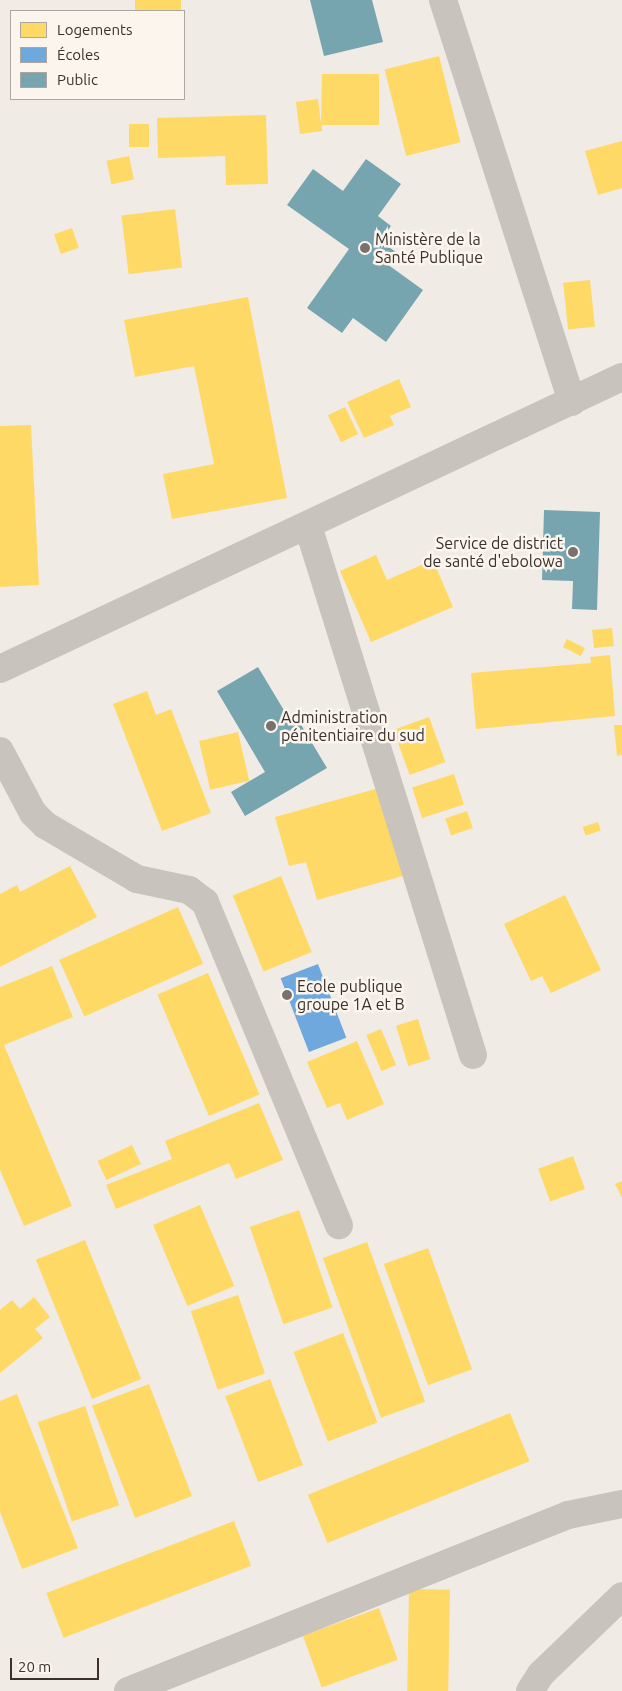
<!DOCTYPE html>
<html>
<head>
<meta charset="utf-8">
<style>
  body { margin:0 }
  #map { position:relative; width:622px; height:1691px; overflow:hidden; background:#f0ebe5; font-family:Ubuntu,sans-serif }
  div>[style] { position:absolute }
  .homes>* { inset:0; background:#ffd966; transform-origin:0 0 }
  .schools>* { inset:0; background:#6fa8dc; transform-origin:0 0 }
  .public>* { inset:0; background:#76a5af }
  .minor>* { height:28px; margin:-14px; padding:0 14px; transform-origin:14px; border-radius:14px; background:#c9c3be }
  .dots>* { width:14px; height:14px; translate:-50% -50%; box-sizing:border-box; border:2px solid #fbf5ee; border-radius:50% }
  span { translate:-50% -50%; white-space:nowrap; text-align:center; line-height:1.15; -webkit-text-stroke:5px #fbf5ee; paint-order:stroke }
  .poi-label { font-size:16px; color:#3b302b }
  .left { translate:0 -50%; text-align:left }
  .right { translate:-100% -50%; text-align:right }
  .legend { position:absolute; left:10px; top:10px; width:175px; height:90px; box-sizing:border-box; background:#fbf5ee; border:1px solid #aea6a0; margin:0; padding:6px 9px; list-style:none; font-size:15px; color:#3b302b }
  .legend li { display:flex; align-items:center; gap:10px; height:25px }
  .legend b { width:25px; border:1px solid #aea6a0 }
  .scale { position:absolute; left:10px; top:1658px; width:89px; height:22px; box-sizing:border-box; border:2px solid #3b302b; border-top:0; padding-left:6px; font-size:15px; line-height:18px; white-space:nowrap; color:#3b302b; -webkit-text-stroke:4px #fbf5ee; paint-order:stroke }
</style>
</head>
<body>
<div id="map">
  <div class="homes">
    <div style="left:135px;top:0;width:46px;height:11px"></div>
    <div style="left:439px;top:56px;width:89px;height:56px;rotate:76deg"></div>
    <div style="clip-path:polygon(322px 74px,379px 74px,379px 125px,322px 125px,322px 131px,300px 134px,296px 102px,318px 99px,321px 124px)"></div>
    <div style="clip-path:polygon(266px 115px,268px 184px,226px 185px,225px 156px,158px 158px,157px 118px)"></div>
    <div style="left:129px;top:124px;width:20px;height:23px"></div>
    <div style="clip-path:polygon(622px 141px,622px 188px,598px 195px,585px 151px)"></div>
    <div style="left:129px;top:156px;width:24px;height:23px;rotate:78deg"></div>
    <div style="left:175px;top:209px;width:59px;height:54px;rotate:83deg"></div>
    <div style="left:72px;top:228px;width:21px;height:19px;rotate:71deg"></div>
    <div style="left:590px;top:280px;width:47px;height:27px;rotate:84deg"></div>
    <div style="clip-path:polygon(248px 297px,287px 498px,172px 519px,163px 474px,214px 464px,194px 366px,135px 377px,124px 320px)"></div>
    <div style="clip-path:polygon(399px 379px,411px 407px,390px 416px,394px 425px,364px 438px,347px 402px)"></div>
    <div style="left:345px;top:407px;width:30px;height:19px;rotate:64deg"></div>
    <div style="clip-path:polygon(31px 425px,39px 585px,0 587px,0 426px)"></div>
    <div style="clip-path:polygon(376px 555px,387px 580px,433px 560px,453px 607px,371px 642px,340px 571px)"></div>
    <div style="left:612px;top:628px;width:18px;height:20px;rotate:84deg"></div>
    <div style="left:567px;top:639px;width:20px;height:9px;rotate:27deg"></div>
    <div style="clip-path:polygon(610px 655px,615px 716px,476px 729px,471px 673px,591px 663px,590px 657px)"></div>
    <div style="clip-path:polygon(147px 691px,156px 715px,171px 709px,211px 813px,162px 831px,113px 704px)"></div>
    <div style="left:429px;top:717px;width:48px;height:38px;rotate:70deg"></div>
    <div style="clip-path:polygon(614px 725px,622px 725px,622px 755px,617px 756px)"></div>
    <div style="left:238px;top:732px;width:50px;height:40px;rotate:77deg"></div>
    <div style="left:454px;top:774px;width:32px;height:44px;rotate:72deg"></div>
    <div style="clip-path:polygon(379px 788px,403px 876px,317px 900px,306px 862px,289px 866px,275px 817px)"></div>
    <div style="left:467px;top:811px;width:18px;height:23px;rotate:71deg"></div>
    <div style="left:598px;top:822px;width:9px;height:16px;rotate:72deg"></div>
    <div style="clip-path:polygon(70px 866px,97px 917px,0 967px,0 894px,17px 885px,20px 892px)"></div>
    <div style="left:281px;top:876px;width:82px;height:52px;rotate:68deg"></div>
    <div style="clip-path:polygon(565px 895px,601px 970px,551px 993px,542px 976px,531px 981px,504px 924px)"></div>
    <div style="left:178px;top:907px;width:62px;height:130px;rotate:66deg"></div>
    <div style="clip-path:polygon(52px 966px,73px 1017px,4px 1045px,72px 1206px,24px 1226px,0 1170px,0 987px)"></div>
    <div style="left:208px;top:973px;width:132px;height:55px;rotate:67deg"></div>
    <div style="left:418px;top:1019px;width:42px;height:23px;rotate:73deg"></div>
    <div style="left:381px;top:1029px;width:39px;height:16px;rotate:67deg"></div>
    <div style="clip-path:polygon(357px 1041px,384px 1104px,347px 1120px,340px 1103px,327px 1108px,307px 1062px)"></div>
    <div style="clip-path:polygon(259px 1103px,283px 1160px,236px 1179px,229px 1163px,116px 1209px,106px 1185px,172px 1159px,165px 1141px)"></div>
    <div style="left:132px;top:1145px;width:21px;height:38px;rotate:65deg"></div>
    <div style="left:573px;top:1156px;width:35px;height:37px;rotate:70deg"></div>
    <div style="clip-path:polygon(622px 1181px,622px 1198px,615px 1184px)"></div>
    <div style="left:200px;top:1205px;width:88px;height:51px;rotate:67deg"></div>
    <div style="left:299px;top:1210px;width:103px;height:52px;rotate:71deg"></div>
    <div style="left:85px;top:1240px;width:150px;height:53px;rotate:68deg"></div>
    <div style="left:367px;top:1242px;width:170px;height:47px;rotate:70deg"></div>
    <div style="left:428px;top:1248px;width:129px;height:47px;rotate:70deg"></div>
    <div style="left:238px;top:1295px;width:83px;height:50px;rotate:71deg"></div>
    <div style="clip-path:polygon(34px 1297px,50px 1317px,35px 1329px,43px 1338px,0 1373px,0 1310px,12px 1300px,20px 1309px)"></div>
    <div style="left:343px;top:1333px;width:96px;height:53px;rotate:69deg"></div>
    <div style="left:270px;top:1379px;width:92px;height:48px;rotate:69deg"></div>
    <div style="left:149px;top:1384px;width:120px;height:61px;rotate:69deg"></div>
    <div style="clip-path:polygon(17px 1394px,78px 1548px,22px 1569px,0 1512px,0 1401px)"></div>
    <div style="left:85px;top:1406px;width:105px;height:50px;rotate:71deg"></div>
    <div style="left:510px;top:1413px;width:52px;height:218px;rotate:68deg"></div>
    <div style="left:234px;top:1521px;width:48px;height:201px;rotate:69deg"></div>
    <div style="left:409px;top:1589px;width:41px;height:102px;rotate:1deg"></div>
    <div style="left:379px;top:1608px;width:55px;height:81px;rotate:70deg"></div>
  </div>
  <div class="schools">
    <div style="left:318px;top:964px;width:79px;height:40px;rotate:69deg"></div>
  </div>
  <div class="public">
    <div style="clip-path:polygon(310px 0,372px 0,383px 42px,324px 56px)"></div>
    <div style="clip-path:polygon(366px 159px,401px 184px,378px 216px,391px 226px,380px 241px,396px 252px,387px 264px,423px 290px,386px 342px,353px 318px,342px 333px,307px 308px,349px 249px,287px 205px,313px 169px,343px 191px)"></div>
    <div style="clip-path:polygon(544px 510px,600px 512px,597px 610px,572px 609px,573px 581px,542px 580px)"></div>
    <div style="clip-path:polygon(258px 667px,288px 717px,294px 713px,327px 768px,245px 816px,231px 792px,265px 772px,217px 691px)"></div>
  </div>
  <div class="minor">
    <div style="left:443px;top:0;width:422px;rotate:72.2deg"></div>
    <div style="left:308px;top:526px;width:554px;rotate:72.68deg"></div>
    <div style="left:0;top:669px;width:687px;rotate:-25.15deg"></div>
    <div style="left:0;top:751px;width:70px;rotate:62deg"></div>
    <div style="left:33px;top:813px;width:17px;rotate:45deg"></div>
    <div style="left:45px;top:825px;width:107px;rotate:30.4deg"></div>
    <div style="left:137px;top:879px;width:53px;rotate:11.9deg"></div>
    <div style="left:189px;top:890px;width:20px;rotate:37deg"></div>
    <div style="left:205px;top:902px;width:350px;rotate:67.5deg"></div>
    <div style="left:128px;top:1691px;width:474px;rotate:-21.8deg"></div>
    <div style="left:568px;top:1515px;width:55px;rotate:-11.5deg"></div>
    <div style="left:530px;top:1691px;width:20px;rotate:-57deg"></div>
    <div style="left:541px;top:1674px;width:112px;rotate:-43.9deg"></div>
  </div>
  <div class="dots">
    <div style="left:365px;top:248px;background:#7a716c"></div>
    <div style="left:573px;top:552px;background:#7a716c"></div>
    <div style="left:271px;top:726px;background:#7a716c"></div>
    <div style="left:287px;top:995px;background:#7a716c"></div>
  </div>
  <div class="poi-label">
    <span class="left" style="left:375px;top:248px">Ministère de la<br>Santé Publique</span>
    <span class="right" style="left:563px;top:552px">Service de district<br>de santé d'ebolowa</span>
    <span class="left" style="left:281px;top:726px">Administration<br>pénitentiaire du sud</span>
    <span class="left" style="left:297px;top:995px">Ecole publique<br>groupe 1A et B</span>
  </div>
  <ul class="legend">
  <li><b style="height:14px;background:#ffd966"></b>Logements</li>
  <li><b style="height:14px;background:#6fa8dc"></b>Écoles</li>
  <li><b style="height:14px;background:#76a5af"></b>Public</li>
  </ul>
  <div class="scale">20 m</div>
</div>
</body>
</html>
